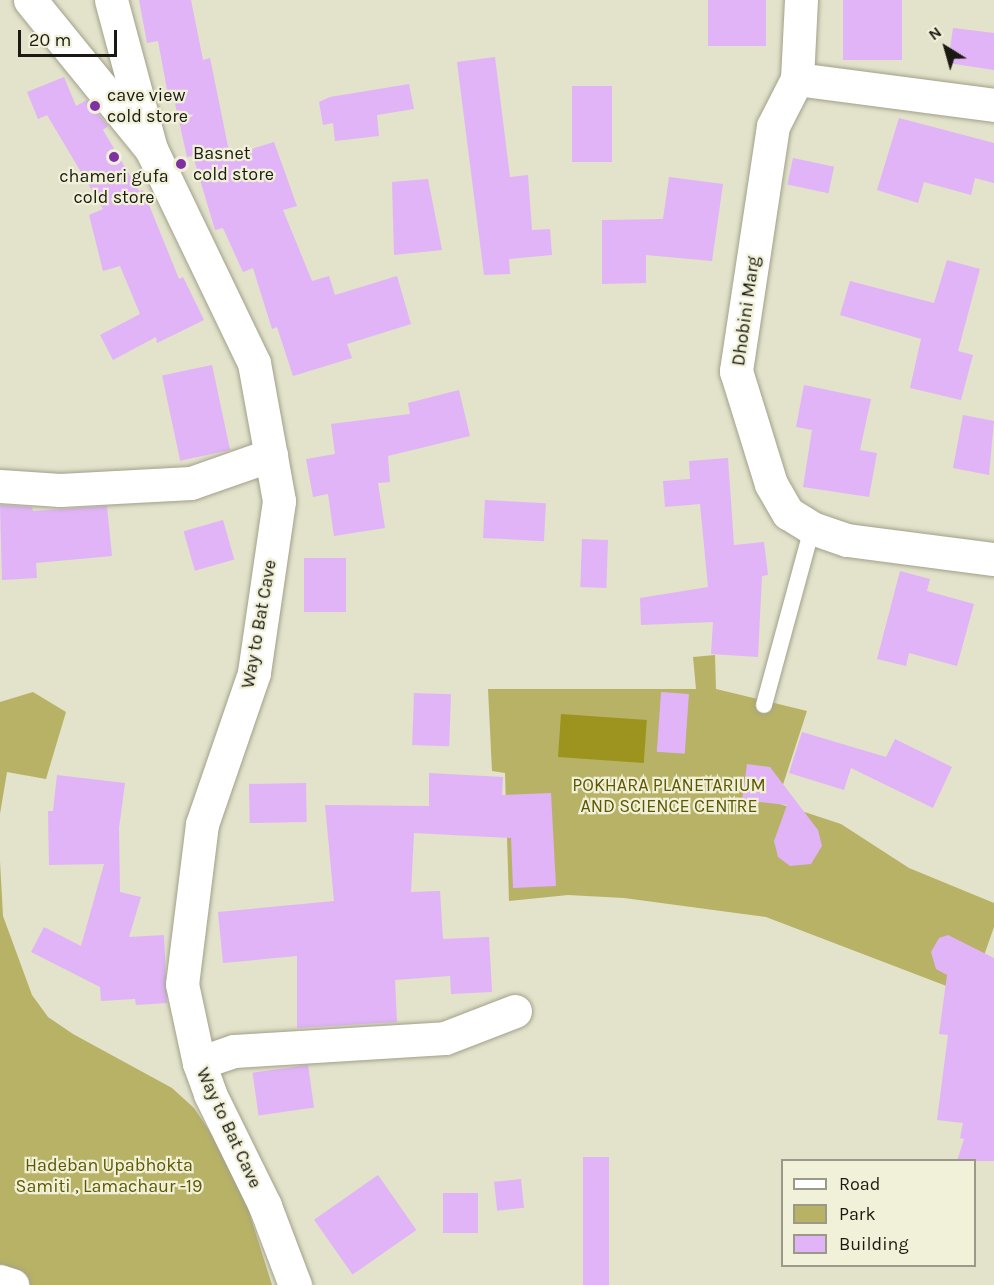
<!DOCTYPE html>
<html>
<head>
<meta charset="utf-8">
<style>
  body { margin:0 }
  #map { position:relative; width:994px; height:1285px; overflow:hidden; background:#e3e2cb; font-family:Karla,sans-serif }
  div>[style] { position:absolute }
  .green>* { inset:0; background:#b7b266 }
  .water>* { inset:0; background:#9c941f; transform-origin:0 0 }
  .building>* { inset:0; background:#e0b4f7; transform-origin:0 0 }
  .roads { filter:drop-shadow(0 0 2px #a2a18b) drop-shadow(0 0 2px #a2a18b) }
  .service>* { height:16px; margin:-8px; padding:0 8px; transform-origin:8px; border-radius:8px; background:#fff }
  .minor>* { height:33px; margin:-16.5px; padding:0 16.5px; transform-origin:16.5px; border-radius:16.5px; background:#fff }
  .tertiary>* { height:33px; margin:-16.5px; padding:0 16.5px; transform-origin:16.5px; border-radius:16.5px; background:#fff }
  .secondary>* { height:33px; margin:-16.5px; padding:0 16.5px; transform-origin:16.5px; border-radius:16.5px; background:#fff }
  .primary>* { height:33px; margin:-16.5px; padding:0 16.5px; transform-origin:16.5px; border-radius:16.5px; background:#fff }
  .dots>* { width:16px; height:16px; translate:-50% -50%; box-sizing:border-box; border:3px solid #f1f0d8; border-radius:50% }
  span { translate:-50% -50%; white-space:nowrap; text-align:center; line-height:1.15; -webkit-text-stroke:4.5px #f1f0d8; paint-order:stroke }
  .poi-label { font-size:18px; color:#1a1a12 }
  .left { translate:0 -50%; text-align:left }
  .street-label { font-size:18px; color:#1a1a12 }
  .park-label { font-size:18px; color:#5d5800 }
  .legend { position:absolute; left:781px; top:1159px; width:195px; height:108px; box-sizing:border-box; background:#f1f0d8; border:2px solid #9b9a89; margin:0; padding:8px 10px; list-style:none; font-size:18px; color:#1a1a12 }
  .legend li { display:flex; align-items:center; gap:12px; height:30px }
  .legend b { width:30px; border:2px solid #9b9a89 }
  .north { position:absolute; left:916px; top:18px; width:60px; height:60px; -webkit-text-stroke:4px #f1f0d8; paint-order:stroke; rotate:323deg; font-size:16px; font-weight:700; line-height:24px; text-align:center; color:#1a1a12 }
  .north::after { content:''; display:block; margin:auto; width:21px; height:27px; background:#1a1a12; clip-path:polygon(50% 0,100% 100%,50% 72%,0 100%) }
  .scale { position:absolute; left:18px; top:30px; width:99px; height:27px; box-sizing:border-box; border:3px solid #1a1a12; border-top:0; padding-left:8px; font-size:18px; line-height:21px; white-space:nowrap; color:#1a1a12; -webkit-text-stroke:4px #f1f0d8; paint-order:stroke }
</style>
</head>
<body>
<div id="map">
  <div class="green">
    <div style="clip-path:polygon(715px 655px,716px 689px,807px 711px,777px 803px,841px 824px,909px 868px,994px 903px,994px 927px,970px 995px,766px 917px,624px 898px,568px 895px,509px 901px,505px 773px,492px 771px,488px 689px,696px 689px,693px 657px)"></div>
    <div style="clip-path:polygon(33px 692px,66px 712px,46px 779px,7px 772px,0 814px,0 702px)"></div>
    <div style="clip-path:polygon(0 861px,3px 916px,32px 995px,48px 1017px,73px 1034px,172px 1088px,194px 1108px,222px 1150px,245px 1199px,272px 1285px,0 1285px)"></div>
  </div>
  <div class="water">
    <div style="left:561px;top:714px;width:86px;height:43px;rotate:4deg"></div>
  </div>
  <div class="building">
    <div style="clip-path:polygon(139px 0,191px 0,203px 60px,210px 58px,230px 156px,274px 142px,297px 206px,283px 210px,312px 281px,329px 276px,335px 295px,397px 276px,411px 324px,347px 344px,352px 358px,293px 376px,277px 327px,272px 329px,253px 268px,243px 272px,223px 228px,215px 230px,193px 156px,187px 157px,174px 99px,169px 100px,158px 41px,147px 43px)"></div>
    <div style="left:708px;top:0;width:58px;height:46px"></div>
    <div style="left:843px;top:0;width:59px;height:60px"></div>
    <div style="clip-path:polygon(953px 28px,994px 33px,994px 70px,948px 63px)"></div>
    <div style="clip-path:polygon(495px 57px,510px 177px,528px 175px,532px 230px,550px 229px,552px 255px,509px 259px,510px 274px,484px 275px,457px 62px)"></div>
    <div style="clip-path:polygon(64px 77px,76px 106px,87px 100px,108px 126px,103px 130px,139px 191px,143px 190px,179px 279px,183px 277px,204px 320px,157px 343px,156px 337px,113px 360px,100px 335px,140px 314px,120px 266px,103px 271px,89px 215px,103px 209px,47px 115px,38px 119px,27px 92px)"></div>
    <div style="clip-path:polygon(409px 84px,414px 109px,377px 115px,379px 136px,335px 141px,333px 123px,323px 125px,319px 102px,330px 97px)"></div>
    <div style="left:572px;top:86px;width:40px;height:76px"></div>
    <div style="clip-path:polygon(899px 118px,994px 143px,994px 183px,975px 178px,971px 195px,924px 182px,918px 203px,877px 190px)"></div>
    <div style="left:793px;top:158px;width:42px;height:27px;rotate:12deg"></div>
    <div style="clip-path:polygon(669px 177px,723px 184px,712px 261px,646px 255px,646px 283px,602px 284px,602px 220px,663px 219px)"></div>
    <div style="clip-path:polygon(428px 179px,442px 250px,394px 255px,392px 182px)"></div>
    <div style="clip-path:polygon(947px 260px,980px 269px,958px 351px,973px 355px,961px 400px,910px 388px,921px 339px,840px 315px,850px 281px,934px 303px)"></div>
    <div style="left:212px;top:365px;width:87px;height:51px;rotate:78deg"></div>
    <div style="clip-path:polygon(804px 385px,871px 399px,860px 450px,877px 453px,869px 497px,803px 487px,812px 430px,796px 427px)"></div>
    <div style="clip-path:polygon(459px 390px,470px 436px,388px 456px,390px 482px,378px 483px,385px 528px,334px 536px,328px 494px,313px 497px,306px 459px,335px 454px,331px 424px,410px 414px,408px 403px)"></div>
    <div style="clip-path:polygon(963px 415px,994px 421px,989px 475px,953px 468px)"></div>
    <div style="clip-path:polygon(728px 458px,734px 545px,764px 542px,768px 575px,762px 576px,758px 657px,711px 654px,713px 622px,641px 625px,640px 598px,708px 587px,700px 504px,665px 507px,663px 481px,690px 479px,689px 461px)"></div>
    <div style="left:485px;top:500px;width:61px;height:38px;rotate:3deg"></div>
    <div style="clip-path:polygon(0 505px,32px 507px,33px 511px,107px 506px,112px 556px,36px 563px,37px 578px,2px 580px)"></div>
    <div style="left:223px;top:520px;width:41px;height:41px;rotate:74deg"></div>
    <div style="left:582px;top:539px;width:26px;height:48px;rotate:2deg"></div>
    <div style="left:304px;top:558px;width:42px;height:54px"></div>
    <div style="clip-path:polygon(900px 571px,930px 579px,927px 591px,974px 604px,957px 666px,909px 653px,906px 666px,877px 659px)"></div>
    <div style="left:661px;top:692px;width:28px;height:60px;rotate:4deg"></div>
    <div style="left:414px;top:693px;width:37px;height:52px;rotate:2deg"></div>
    <div style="clip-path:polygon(802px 732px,886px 757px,895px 739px,952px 767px,933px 808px,851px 768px,844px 790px,789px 773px)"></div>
    <div style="clip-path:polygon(747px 764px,770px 767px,818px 830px,822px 846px,811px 864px,790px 866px,778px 857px,774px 841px,787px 805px,742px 800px)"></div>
    <div style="clip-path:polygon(429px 773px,503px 777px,502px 795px,551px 793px,556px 886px,513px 888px,511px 838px,414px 833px,411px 892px,440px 891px,443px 939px,489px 937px,492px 992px,451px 994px,450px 976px,395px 980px,397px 1022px,297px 1028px,297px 956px,223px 963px,218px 912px,334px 901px,325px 805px,429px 806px)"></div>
    <div style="clip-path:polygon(57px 775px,125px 783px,119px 828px,120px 892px,141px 897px,129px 937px,164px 935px,167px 1003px,136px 1005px,135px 999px,101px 1001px,100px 987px,31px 952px,44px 927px,81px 946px,104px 864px,49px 865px,48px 811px,53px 811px)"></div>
    <div style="left:306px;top:783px;width:39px;height:57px;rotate:89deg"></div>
    <div style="clip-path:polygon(948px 935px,994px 958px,994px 1161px,957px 1161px,964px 1139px,960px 1138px,963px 1123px,937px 1120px,948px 1035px,939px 1034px,947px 975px,936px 969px,931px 952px,939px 938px)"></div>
    <div style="left:308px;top:1065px;width:43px;height:56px;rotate:82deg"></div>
    <div style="left:583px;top:1157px;width:26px;height:128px"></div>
    <div style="left:378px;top:1175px;width:67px;height:78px;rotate:55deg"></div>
    <div style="left:521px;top:1179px;width:29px;height:27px;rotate:84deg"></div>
    <div style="left:443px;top:1193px;width:35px;height:40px"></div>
  </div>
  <div class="roads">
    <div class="service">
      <div style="left:764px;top:705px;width:183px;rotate:-74.8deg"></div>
    </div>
    <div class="minor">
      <div style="left:801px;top:0;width:79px;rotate:92.9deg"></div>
      <div style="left:797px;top:79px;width:53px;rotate:117.1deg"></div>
      <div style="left:773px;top:126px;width:248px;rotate:98.6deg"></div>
      <div style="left:736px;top:371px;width:118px;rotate:72.8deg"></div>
      <div style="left:771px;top:484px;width:34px;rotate:60deg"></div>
      <div style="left:788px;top:513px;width:28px;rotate:32deg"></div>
      <div style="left:812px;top:528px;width:37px;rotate:19deg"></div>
      <div style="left:847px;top:540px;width:148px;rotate:7.4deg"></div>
      <div style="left:797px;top:79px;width:199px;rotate:7.5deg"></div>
      <div style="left:0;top:486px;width:60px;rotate:3.8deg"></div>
      <div style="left:60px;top:490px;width:131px;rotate:-3.1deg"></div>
      <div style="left:191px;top:483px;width:85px;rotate:-19.3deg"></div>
      <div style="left:199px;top:1063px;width:37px;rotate:-19deg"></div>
      <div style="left:234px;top:1051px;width:211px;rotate:-3.5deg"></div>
      <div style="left:445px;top:1038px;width:75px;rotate:-21.1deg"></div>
    </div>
    <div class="tertiary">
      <div style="left:0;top:1281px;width:13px;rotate:18deg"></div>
    </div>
    <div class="secondary">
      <div style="left:111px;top:0;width:154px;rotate:75deg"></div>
    </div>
    <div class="primary">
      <div style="left:30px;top:0;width:192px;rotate:50.9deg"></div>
      <div style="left:151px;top:149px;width:237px;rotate:64.3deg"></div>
      <div style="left:254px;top:363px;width:140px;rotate:79.7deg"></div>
      <div style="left:279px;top:501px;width:174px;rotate:98.3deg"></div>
      <div style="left:254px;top:673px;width:160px;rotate:109deg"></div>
      <div style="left:202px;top:824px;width:161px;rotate:97.1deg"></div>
      <div style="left:182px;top:984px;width:81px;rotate:77.9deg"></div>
      <div style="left:199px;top:1063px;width:33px;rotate:70deg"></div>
      <div style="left:210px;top:1094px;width:125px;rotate:63.8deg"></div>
      <div style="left:265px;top:1206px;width:85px;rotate:69.2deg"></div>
    </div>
  </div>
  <div class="dots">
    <div style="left:95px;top:106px;background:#7f31a1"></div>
    <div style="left:114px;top:157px;background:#7f31a1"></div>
    <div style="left:181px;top:164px;background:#7f31a1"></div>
  </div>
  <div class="poi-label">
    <span class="left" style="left:107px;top:106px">cave view<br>cold store</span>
    <span class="left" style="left:193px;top:164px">Basnet<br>cold store</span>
    <span style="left:114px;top:187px">chameri gufa<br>cold store</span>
  </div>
  <div class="street-label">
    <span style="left:746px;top:311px;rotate:-82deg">Dhobini Marg</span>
    <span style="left:259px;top:624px;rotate:-80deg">Way to Bat Cave</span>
    <span style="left:229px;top:1128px;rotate:65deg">Way to Bat Cave</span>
  </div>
  <div class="park-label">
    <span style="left:669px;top:796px">POKHARA PLANETARIUM<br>AND SCIENCE CENTRE</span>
    <span style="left:109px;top:1176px">Hadeban Upabhokta<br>Samiti , Lamachaur -19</span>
  </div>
  <ul class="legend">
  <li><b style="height:8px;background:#fff"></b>Road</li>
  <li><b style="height:16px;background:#b7b266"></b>Park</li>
  <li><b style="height:16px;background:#e0b4f7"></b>Building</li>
  </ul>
  <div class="north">N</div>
  <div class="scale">20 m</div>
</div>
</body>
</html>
